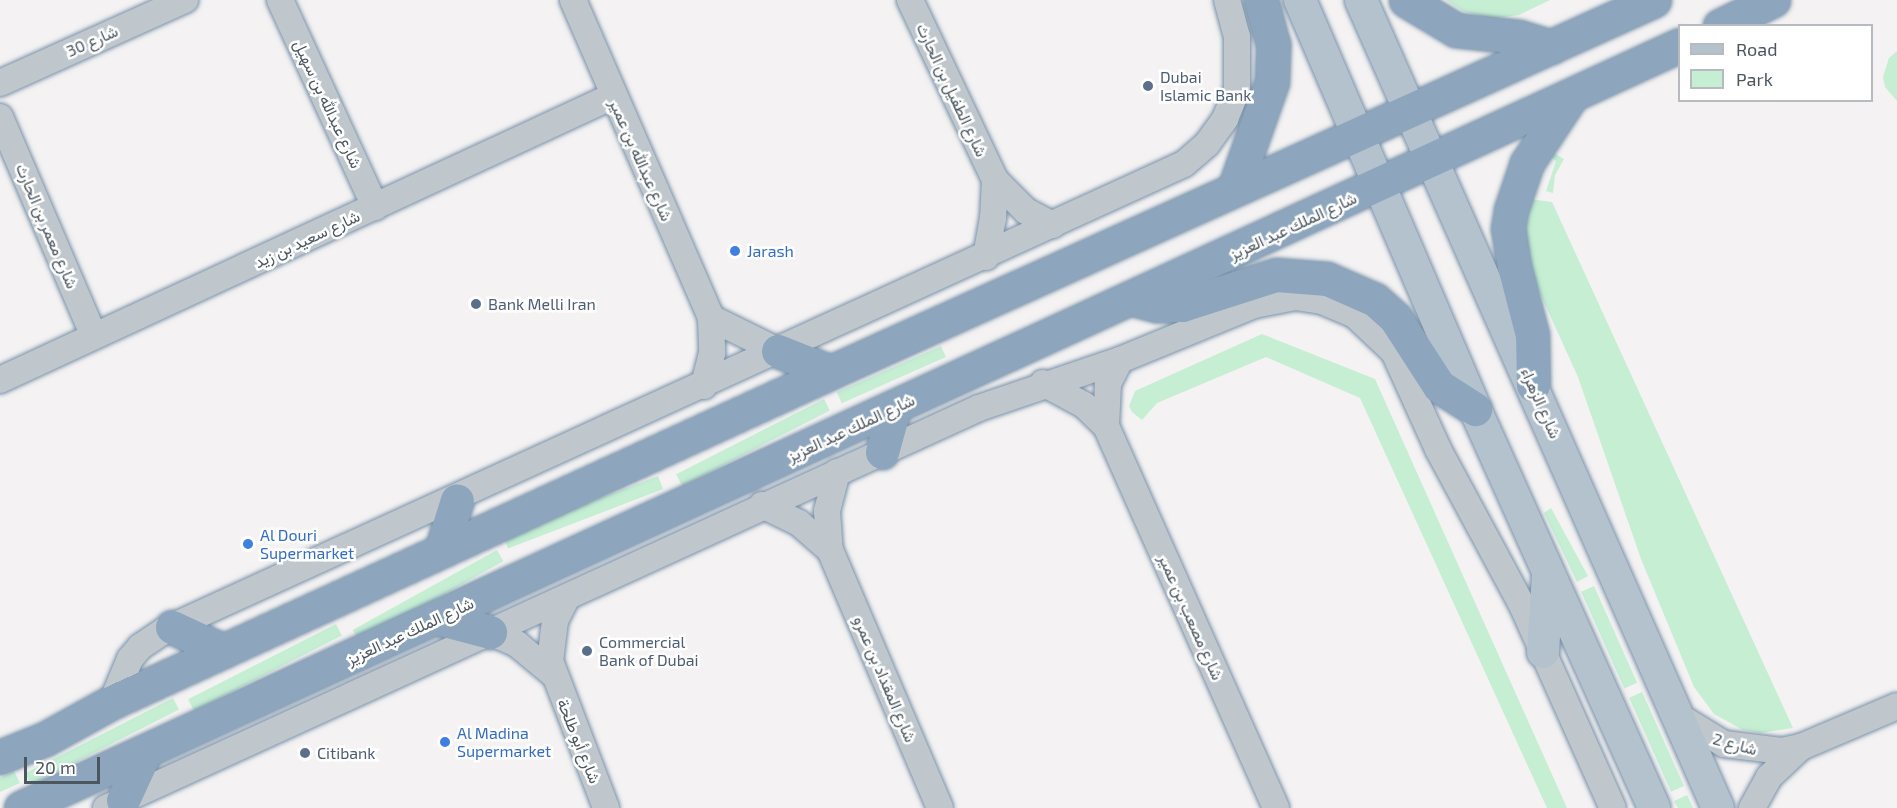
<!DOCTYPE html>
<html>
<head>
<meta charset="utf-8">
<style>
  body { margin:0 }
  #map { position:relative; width:1897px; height:808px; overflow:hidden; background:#f4f2f2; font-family:"Exo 2",Vazirmatn,sans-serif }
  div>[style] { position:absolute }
  .green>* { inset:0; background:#c5eed3; transform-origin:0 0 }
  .roads { filter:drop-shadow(0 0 2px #7891a9) drop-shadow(0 0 2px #7891a9) }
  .minor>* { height:26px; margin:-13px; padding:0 13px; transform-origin:13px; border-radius:13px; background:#bfc7cd }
  .major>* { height:32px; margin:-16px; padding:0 16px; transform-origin:16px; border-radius:16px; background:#b4c2ce }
  .highway>* { height:33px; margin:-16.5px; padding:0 16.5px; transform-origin:16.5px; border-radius:16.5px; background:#8da6bd }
  .dots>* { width:16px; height:16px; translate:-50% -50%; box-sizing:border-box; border:3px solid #fff; border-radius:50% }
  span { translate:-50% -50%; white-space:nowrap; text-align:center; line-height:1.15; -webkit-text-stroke:5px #fff; paint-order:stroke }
  .street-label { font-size:16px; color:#4b565f }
  .service-label { font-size:16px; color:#4e5e75 }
  .left { translate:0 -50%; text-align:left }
  .shop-label { font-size:16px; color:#366cbe }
  .legend { position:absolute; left:1678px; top:24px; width:195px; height:78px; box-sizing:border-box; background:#fff; border:2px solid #b7bbbf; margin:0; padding:8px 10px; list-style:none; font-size:18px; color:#4b565f }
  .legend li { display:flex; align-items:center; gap:12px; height:30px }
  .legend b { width:30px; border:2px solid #b7bbbf }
  .scale { position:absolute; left:24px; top:757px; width:76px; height:27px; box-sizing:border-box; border:3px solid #4b565f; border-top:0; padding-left:8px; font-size:18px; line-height:21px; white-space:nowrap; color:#4b565f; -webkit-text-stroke:4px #fff; paint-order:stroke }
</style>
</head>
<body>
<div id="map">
  <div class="green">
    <div style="clip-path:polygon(1446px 0,1550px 0,1519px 15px,1490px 19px,1463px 11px)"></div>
    <div style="clip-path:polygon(1897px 51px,1897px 101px,1885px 87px,1883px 77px,1889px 58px)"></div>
    <div style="clip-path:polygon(1554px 153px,1564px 159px,1555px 175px,1553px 193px,1546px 191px,1556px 161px,1551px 157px)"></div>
    <div style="clip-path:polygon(1529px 199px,1552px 202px,1793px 728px,1760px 733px,1743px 730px,1714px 714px,1694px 687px,1641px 559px,1578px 377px,1533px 278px,1525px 239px)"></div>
    <div style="clip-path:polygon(1262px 334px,1375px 379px,1567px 808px,1547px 808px,1360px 398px,1266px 357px,1157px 403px,1142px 420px,1132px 412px,1129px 406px,1135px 391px)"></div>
    <div style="left:941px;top:346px;width:12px;height:114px;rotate:66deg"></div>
    <div style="left:824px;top:399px;width:13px;height:166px;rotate:63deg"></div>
    <div style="left:658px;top:476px;width:14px;height:166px;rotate:69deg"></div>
    <div style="clip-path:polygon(1551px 508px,1588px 576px,1577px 582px,1544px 513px)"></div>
    <div style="left:497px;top:550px;width:13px;height:165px;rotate:61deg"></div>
    <div style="left:1594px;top:586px;width:106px;height:14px;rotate:66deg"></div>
    <div style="left:336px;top:624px;width:13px;height:166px;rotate:63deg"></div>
    <div style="left:1642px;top:692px;width:103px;height:14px;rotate:66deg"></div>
    <div style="left:173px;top:698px;width:13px;height:166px;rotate:63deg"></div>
    <div style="clip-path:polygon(14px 771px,20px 783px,0 792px,0 778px)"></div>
    <div style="clip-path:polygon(1687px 795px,1693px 808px,1678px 808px,1674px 801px)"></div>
  </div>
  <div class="roads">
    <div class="minor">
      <div style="left:280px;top:0;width:228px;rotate:65.3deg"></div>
      <div style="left:573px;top:0;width:347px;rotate:66.5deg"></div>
      <div style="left:711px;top:318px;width:35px;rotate:88deg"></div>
      <div style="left:712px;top:353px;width:34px;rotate:104deg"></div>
      <div style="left:910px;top:0;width:199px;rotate:64.7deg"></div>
      <div style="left:995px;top:180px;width:44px;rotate:45deg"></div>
      <div style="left:1026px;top:211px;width:30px;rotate:28deg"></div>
      <div style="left:0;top:83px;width:203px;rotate:-24.2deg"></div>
      <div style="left:0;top:117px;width:238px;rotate:66.8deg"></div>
      <div style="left:986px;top:257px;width:39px;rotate:-80deg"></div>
      <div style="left:993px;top:219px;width:39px;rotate:-87deg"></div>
      <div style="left:711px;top:318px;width:75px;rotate:26.2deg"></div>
      <div style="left:1120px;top:360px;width:27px;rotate:117deg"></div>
      <div style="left:1108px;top:384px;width:42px;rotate:92.7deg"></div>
      <div style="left:1106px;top:426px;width:418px;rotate:66deg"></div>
      <div style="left:0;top:380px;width:676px;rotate:-24.86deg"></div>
      <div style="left:1043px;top:383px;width:47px;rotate:28.2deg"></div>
      <div style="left:1084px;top:405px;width:30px;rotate:44deg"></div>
      <div style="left:837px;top:472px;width:40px;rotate:104.4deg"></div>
      <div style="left:827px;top:511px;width:39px;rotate:86deg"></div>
      <div style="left:830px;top:550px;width:280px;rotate:66.9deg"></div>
      <div style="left:762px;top:505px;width:41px;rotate:25.9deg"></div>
      <div style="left:799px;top:523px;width:41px;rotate:41.1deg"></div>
      <div style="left:567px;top:597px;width:27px;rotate:117deg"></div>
      <div style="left:555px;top:621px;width:40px;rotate:97.1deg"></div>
      <div style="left:550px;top:661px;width:157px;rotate:69.1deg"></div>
      <div style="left:490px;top:632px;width:30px;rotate:24deg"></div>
      <div style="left:517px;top:644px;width:47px;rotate:39.8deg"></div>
      <div style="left:112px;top:702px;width:47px;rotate:-67.3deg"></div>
      <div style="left:130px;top:659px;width:16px;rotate:-50deg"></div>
      <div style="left:140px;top:647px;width:30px;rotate:-34deg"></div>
      <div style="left:165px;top:630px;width:1120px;rotate:-24.58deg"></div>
      <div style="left:1184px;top:164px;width:30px;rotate:-41deg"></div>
      <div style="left:1207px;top:144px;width:31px;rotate:-54deg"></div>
      <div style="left:1225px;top:119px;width:31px;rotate:-68deg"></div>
      <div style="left:1237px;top:90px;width:53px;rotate:-90deg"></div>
      <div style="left:1237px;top:37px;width:38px;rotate:-105deg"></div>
      <div style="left:1675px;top:714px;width:57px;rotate:31.5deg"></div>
      <div style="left:1724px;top:744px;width:58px;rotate:6.9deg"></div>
      <div style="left:1782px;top:751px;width:19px;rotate:-12deg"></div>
      <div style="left:1801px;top:747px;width:104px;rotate:-23.1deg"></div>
      <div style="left:106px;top:808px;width:960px;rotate:-24.62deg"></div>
      <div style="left:979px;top:408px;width:149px;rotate:-18.8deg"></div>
      <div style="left:1120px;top:360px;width:145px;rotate:-22.3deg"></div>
      <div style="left:1254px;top:305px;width:42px;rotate:-11deg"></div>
      <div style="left:1295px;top:297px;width:27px;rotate:8deg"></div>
      <div style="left:1322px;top:301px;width:36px;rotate:23deg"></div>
      <div style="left:1355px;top:315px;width:54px;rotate:43.5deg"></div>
      <div style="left:1394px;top:352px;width:107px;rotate:65.6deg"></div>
      <div style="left:1438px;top:449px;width:177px;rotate:61.7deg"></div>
      <div style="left:1522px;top:605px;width:222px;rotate:65.9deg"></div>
      <div style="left:1752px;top:808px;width:35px;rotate:-61deg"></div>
      <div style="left:1769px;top:777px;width:44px;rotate:-43.2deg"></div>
    </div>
    <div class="major">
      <div style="left:1300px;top:0;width:445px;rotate:66.8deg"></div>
      <div style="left:1475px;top:409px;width:437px;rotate:65.8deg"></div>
      <div style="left:1361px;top:0;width:883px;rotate:66.16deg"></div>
      <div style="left:1543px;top:652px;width:77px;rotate:-86.3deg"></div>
    </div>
    <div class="highway">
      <div style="left:1406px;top:0;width:58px;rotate:31deg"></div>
      <div style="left:1456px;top:30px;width:63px;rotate:6.3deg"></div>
      <div style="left:1519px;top:37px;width:34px;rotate:17deg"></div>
      <div style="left:1720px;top:26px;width:59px;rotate:-26.1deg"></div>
      <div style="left:1235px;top:187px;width:111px;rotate:-70.6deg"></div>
      <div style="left:1272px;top:82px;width:38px;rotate:-88deg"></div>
      <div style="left:1273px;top:44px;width:46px;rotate:-105.3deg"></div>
      <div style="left:1134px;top:299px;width:24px;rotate:15deg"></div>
      <div style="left:1157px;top:305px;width:25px"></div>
      <div style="left:1182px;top:305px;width:99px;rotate:-17.7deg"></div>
      <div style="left:1276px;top:275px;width:51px;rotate:4.5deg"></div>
      <div style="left:1327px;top:279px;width:52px;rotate:23.6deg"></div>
      <div style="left:1375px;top:300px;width:27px;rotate:42deg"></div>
      <div style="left:1395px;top:318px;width:81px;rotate:57.1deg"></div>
      <div style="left:1439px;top:386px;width:43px;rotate:32.6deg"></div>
      <div style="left:778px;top:351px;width:57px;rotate:21.6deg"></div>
      <div style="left:1533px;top:385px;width:50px;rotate:-91.1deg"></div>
      <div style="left:1532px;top:335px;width:71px;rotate:-104.6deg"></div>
      <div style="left:1514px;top:266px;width:37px;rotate:-99deg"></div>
      <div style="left:1508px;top:229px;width:19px;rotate:-81deg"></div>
      <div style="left:1511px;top:210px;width:50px;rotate:-71.2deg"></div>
      <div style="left:1527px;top:163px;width:78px;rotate:-56.5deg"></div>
      <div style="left:882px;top:452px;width:45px;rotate:-74.4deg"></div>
      <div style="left:441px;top:551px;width:53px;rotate:-72.6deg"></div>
      <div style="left:437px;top:618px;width:55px;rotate:14.8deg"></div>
      <div style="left:172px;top:627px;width:57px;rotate:24.8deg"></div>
      <div style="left:0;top:757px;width:48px;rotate:-21.8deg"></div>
      <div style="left:45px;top:739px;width:77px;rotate:-28.9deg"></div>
      <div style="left:112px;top:702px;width:791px;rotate:-24.65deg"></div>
      <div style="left:831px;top:372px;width:903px;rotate:-24.32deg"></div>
      <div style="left:123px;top:800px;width:53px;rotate:-65.4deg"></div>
      <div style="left:21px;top:808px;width:1826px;rotate:-24.7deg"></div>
    </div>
  </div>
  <div class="dots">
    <div style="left:1148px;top:86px;background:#5c6f8a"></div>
    <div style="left:735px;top:251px;background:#3f7fe0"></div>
    <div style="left:476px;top:304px;background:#5c6f8a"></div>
    <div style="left:248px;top:544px;background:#3f7fe0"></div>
    <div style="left:587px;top:651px;background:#5c6f8a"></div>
    <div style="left:445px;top:742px;background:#3f7fe0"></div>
    <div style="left:305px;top:753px;background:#5c6f8a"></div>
  </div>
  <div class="street-label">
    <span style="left:92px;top:41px;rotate:-24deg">شارع 30</span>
    <span style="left:952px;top:90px;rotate:65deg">شارع الطفيل بن الحارث</span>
    <span style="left:328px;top:104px;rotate:65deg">شارع عبدالله بن سهيل</span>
    <span style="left:641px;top:160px;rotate:66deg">شارع عبدالله بن عمير</span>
    <span style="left:47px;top:226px;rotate:67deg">شارع معمر بن الحارث</span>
    <span style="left:1293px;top:226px;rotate:-25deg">شارع الملك عبد العزيز</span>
    <span style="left:307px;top:239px;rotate:-25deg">شارع سعيد بن زيد</span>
    <span style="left:1541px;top:403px;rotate:66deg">شارع الزهراء</span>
    <span style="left:851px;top:428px;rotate:-25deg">شارع الملك عبد العزيز</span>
    <span style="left:1191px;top:617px;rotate:66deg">شارع مصعب بن عمير</span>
    <span style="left:410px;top:631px;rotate:-25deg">شارع الملك عبد العزيز</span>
    <span style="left:885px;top:679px;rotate:67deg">شارع المقداد بن عمرو</span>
    <span style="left:579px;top:741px;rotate:68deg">شارع أبو طلحة</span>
    <span style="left:1735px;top:744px;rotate:15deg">شارع 2</span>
  </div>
  <div class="service-label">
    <span class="left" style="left:1160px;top:86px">Dubai<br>Islamic Bank</span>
    <span class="left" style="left:488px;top:304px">Bank Melli Iran</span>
    <span class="left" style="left:599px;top:651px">Commercial<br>Bank of Dubai</span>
    <span class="left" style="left:317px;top:753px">Citibank</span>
  </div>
  <div class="shop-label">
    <span class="left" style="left:747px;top:251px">Jarash</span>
    <span class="left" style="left:260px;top:544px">Al Douri<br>Supermarket</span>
    <span class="left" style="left:457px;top:742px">Al Madina<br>Supermarket</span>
  </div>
  <ul class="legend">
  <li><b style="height:8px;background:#b4c2ce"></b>Road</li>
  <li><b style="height:16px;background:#c5eed3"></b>Park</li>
  </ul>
  <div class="scale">20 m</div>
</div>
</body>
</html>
